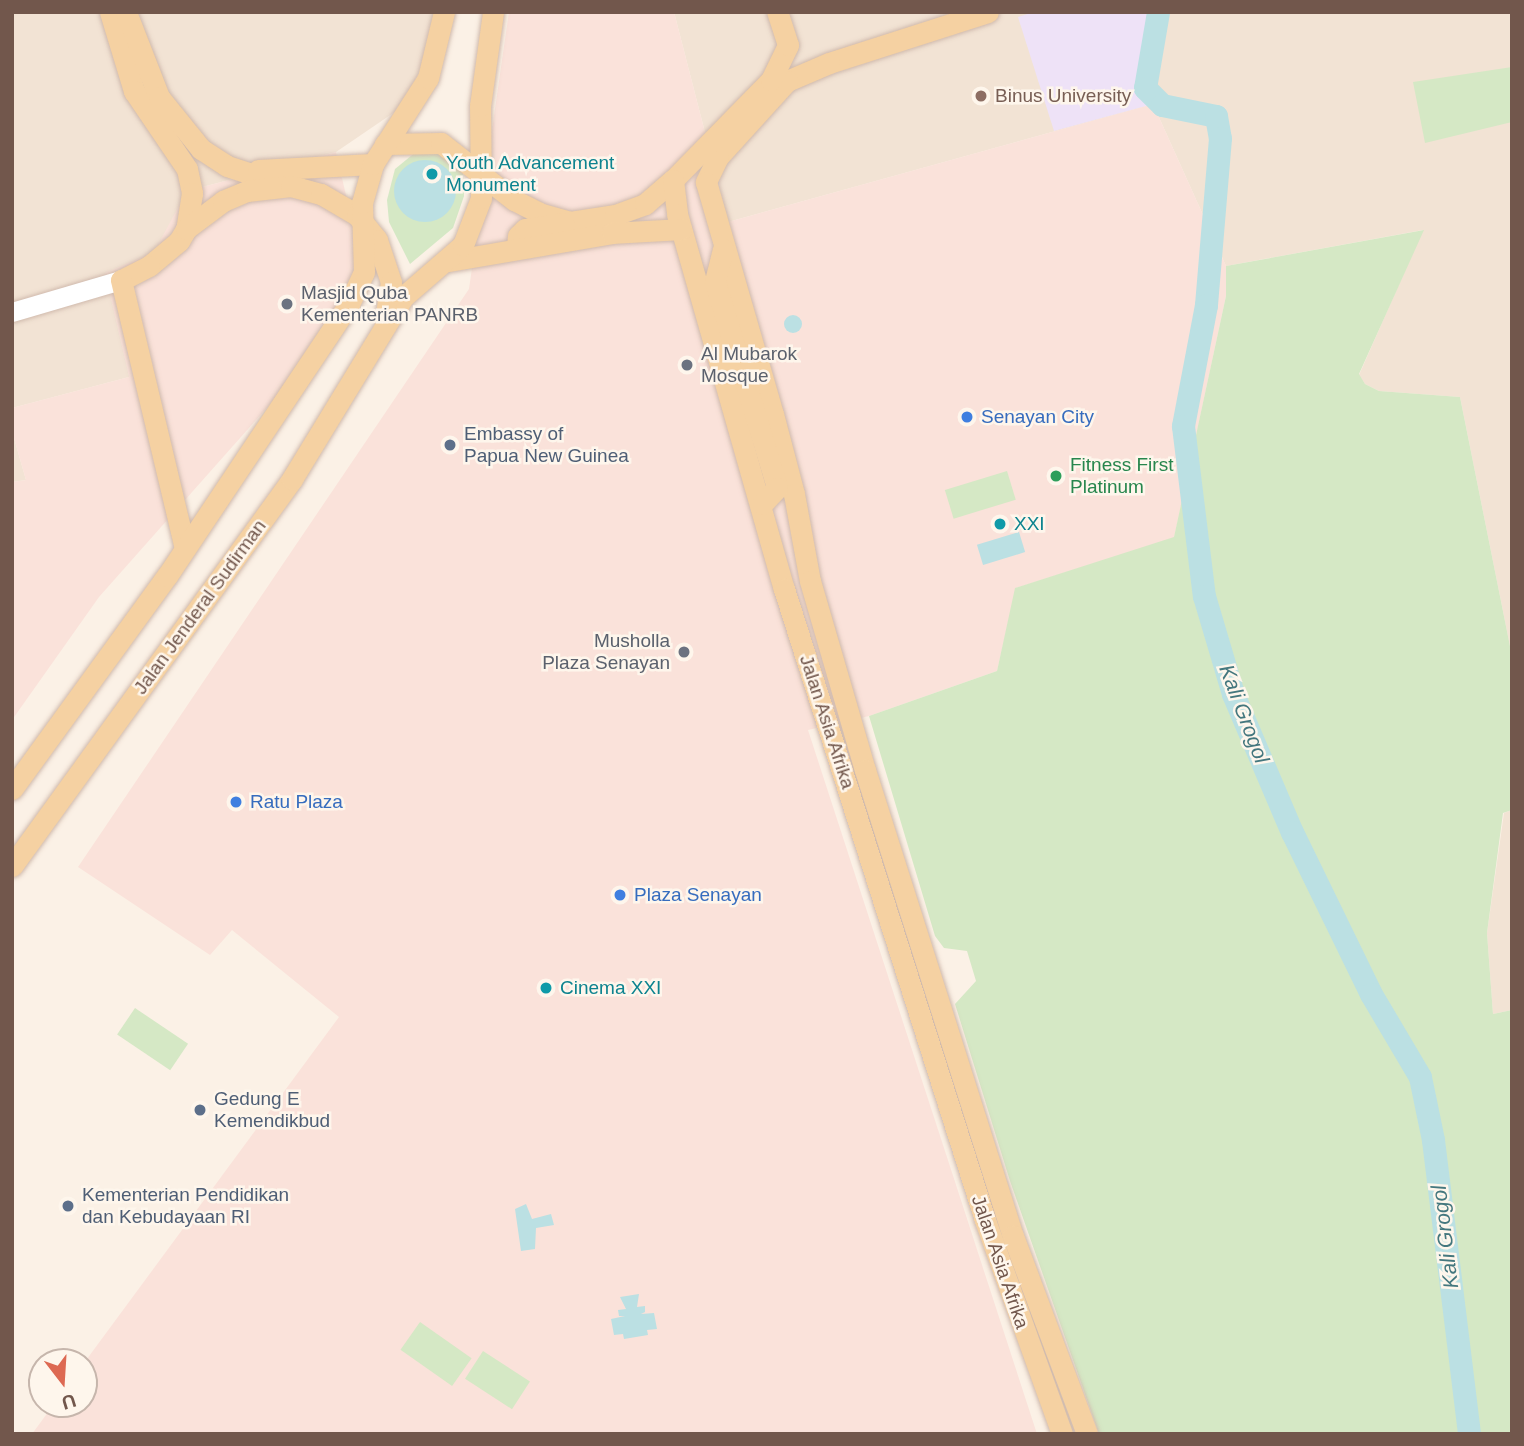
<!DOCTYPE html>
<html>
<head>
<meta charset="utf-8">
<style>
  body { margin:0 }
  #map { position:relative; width:1524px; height:1446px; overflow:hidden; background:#fbf1e6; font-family:Helvetica,sans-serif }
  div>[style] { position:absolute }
  .residential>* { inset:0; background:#f2e3d4 }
  .commercial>* { inset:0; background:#fae2da }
  .education>* { inset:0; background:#eee2f7 }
  .green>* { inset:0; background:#d5e8c5; transform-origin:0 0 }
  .water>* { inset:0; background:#bbe0e3; transform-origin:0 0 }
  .round { border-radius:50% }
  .river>* { height:23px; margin:-11.5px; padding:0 11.5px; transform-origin:11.5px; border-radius:11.5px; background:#bbe0e3 }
  .roads { filter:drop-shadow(0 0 2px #d0baad) drop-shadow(0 0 2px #d0baad) }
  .secondary>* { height:19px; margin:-9.5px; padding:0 9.5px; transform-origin:9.5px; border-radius:9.5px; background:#fff }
  .primary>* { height:21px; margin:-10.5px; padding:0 10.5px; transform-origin:10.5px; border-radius:10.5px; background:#f5d1a2 }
  .dots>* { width:19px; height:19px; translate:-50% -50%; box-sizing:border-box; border:4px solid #fef6ec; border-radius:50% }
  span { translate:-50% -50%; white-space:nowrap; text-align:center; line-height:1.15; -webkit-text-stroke:5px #fef6ec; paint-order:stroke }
  .education-label { font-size:19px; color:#785e54 }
  .left { translate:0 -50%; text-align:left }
  .culture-label { font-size:19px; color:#0d838f }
  .worship-label { font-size:19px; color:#5b616d }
  .right { translate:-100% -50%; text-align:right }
  .shop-label { font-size:19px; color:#366cbe }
  .service-label { font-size:19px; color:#4e5e75 }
  .leisure-label { font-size:19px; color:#27864d }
  .street-label { font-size:19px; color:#72574c }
  .water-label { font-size:21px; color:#44777e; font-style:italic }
  .frame { position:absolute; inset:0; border:14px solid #72574c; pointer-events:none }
  .north { position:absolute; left:28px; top:1348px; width:70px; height:70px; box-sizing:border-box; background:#fef6ec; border:2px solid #c6b6ac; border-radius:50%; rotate:163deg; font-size:19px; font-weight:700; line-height:28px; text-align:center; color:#72574c }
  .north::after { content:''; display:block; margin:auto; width:24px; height:32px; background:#dd6952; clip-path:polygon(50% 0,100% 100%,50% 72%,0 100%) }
</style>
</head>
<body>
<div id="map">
  <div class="residential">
    <div style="clip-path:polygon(12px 12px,444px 12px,405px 105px,336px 152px,187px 191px,129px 377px,12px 408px)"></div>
    <div style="clip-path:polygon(674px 12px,1512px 12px,1512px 656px,1460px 397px,1379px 391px,1365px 384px,1359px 375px,1423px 230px,1226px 266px,1153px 104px,728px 222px)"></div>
    <div style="clip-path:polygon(12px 431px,26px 480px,12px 482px)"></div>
    <div style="clip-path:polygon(1512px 810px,1512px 1010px,1493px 1014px,1487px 933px,1504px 813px)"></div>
  </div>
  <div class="commercial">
    <div style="clip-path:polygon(509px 12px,674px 12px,728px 222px,1153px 104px,1226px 266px,1226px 296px,1174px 538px,1016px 588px,997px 671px,869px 716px,808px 730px,1037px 1434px,32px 1434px,54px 1404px,84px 1404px,84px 1363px,339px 1017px,232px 930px,210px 955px,78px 867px,469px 289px)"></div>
    <div style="clip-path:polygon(336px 152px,357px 243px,349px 315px,99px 597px,12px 720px,12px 482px,26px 480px,12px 431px,12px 408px,129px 377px,105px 273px,154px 252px,187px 191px)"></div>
  </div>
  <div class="education">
    <div style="clip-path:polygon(1034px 12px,1166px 12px,1153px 104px,1054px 131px,1018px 17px)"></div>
  </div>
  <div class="green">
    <div style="clip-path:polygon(1512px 67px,1512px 122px,1425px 143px,1413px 82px)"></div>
    <div style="clip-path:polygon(417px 151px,444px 153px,463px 173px,464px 196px,453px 228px,410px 264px,389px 222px,387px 200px,395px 169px)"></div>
    <div style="clip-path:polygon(1424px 230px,1359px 374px,1365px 384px,1379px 391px,1460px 397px,1512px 656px,1512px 810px,1503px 813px,1487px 933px,1493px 1014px,1512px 1010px,1512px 1434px,1099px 1434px,1010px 1181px,955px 1004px,976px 981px,967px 951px,944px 948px,935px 936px,869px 716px,997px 671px,1015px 588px,1174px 537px,1226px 296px,1226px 266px)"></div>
    <div style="left:1007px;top:471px;width:30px;height:65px;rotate:73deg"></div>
    <div style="left:135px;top:1008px;width:64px;height:32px;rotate:34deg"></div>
    <div style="left:420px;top:1322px;width:63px;height:34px;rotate:35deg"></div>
    <div style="left:483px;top:1351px;width:56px;height:33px;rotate:33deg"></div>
  </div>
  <div class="water">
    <div class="round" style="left:394px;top:160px;width:62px;height:62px"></div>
    <div class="round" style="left:784px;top:315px;width:18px;height:18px"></div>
    <div style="left:1019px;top:532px;width:21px;height:44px;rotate:73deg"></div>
    <div style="clip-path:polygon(526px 1204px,532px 1219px,551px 1214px,554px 1225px,536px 1228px,535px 1249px,521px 1251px,515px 1209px)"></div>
    <div style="clip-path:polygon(639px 1294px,637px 1307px,645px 1306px,645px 1312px,641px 1314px,654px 1313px,657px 1329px,647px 1330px,648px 1335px,624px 1339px,623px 1334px,614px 1335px,611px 1319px,625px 1316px,619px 1316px,618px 1310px,626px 1309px,620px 1297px)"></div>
  </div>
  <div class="river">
    <div style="left:1158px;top:12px;width:77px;rotate:99.7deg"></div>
    <div style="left:1145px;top:88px;width:24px;rotate:45deg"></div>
    <div style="left:1162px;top:105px;width:55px;rotate:11.5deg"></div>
    <div style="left:1216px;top:116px;width:22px;rotate:80deg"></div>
    <div style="left:1220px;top:138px;width:168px;rotate:94.8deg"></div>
    <div style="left:1206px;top:305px;width:123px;rotate:100.8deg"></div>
    <div style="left:1183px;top:426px;width:171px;rotate:83deg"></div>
    <div style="left:1204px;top:596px;width:102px;rotate:73.5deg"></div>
    <div style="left:1233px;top:694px;width:150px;rotate:66.9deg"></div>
    <div style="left:1292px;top:832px;width:180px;rotate:64deg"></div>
    <div style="left:1371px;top:994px;width:96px;rotate:59.4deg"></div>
    <div style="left:1420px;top:1077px;width:64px;rotate:78.3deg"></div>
    <div style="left:1433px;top:1140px;width:296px;rotate:83deg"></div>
  </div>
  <div class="roads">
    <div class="secondary">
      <div style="left:12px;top:312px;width:114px;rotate:-16.4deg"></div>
    </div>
    <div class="primary">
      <div style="left:110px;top:12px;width:83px;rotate:73.1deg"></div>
      <div style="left:134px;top:91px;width:94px;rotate:55.8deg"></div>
      <div style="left:187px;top:169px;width:25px;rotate:78deg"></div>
      <div style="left:192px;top:193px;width:36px;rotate:99deg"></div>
      <div style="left:186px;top:229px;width:14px;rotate:120deg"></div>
      <div style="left:179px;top:241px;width:39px;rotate:140deg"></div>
      <div style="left:149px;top:266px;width:31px;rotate:153deg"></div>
      <div style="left:121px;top:280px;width:276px;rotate:76.6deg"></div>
      <div style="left:126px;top:12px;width:91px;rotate:68.8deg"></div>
      <div style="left:159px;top:97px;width:67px;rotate:51.1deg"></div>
      <div style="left:201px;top:149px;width:31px;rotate:33deg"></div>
      <div style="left:227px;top:166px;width:58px;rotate:18.1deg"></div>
      <div style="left:988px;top:12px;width:167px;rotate:162.2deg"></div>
      <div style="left:829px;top:63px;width:46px;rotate:156.8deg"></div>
      <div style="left:787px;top:81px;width:103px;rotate:132.2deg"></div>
      <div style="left:718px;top:157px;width:28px;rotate:116deg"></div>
      <div style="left:706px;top:182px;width:241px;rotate:73.9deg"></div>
      <div style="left:773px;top:414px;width:83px;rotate:75.3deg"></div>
      <div style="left:794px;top:494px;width:88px;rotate:79.6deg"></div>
      <div style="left:810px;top:581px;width:197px;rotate:73.8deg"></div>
      <div style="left:865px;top:770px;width:489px;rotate:72.4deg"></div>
      <div style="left:1013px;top:1236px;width:211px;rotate:69.5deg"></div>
      <div style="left:385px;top:144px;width:56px;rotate:-1deg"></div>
      <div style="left:441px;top:143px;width:93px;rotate:38deg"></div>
      <div style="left:514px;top:200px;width:28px;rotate:27deg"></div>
      <div style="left:539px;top:213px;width:32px;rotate:16deg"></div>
      <div style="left:570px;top:222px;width:46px;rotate:-8.8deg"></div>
      <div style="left:615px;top:215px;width:32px;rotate:-20deg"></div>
      <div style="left:645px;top:204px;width:37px;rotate:-41deg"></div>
      <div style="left:673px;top:180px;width:140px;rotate:-45.6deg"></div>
      <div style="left:771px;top:80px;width:39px;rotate:-64deg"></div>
      <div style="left:788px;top:45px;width:35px;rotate:-108deg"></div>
      <div style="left:258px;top:170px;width:115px;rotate:-3deg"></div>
      <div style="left:673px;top:180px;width:34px;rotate:83deg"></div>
      <div style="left:677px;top:214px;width:390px;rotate:74.1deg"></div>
      <div style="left:784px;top:589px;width:662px;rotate:72.33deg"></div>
      <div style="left:985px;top:1220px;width:227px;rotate:70.2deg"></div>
      <div style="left:186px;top:229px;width:46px;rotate:-37.1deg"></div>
      <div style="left:223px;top:201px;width:26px;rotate:-23deg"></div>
      <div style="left:247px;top:191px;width:44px;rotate:-6.5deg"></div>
      <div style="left:291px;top:186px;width:31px;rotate:15deg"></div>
      <div style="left:321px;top:194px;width:42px;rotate:30.3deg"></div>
      <div style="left:357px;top:215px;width:32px;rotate:51deg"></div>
      <div style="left:377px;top:240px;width:44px;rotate:71.6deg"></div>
      <div style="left:391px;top:282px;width:31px;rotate:99deg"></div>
      <div style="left:517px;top:247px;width:11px;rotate:-85deg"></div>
      <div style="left:518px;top:236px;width:10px;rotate:-45deg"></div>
      <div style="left:525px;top:229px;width:39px;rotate:-9deg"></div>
      <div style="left:723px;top:249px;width:34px;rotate:104deg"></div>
      <div style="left:715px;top:282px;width:215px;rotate:73.2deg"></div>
      <div style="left:777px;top:488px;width:22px;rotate:133deg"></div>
      <div style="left:449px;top:261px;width:165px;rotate:-9.7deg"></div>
      <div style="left:612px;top:233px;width:69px;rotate:-3.3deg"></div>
      <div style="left:12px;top:789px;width:263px;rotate:-54deg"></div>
      <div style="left:167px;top:576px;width:327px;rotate:-56.2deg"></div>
      <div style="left:349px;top:304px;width:35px;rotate:-65deg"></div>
      <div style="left:364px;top:272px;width:69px;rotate:-91.7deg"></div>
      <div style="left:362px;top:203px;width:41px;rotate:-74.2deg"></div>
      <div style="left:373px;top:164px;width:102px;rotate:-57.4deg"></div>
      <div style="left:428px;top:78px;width:68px;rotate:-76.4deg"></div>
      <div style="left:12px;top:866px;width:478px;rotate:-54.1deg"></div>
      <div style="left:292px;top:479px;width:213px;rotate:-58.6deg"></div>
      <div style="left:403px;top:297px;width:79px;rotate:-40.9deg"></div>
      <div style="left:463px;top:245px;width:50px;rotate:-69deg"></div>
      <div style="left:481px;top:198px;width:92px;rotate:-90.6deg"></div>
      <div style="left:480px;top:106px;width:95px;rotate:-82.1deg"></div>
    </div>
  </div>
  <div class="dots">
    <div style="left:981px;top:96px;background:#8d6e63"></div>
    <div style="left:432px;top:174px;background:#0f9aa8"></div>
    <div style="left:287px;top:304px;background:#6b7280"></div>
    <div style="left:687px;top:365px;background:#6b7280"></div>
    <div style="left:967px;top:417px;background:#3f7fe0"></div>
    <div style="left:450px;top:445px;background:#5c6f8a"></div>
    <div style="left:1056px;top:476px;background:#2e9e5b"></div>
    <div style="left:1000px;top:524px;background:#0f9aa8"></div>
    <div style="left:684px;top:652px;background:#6b7280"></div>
    <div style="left:236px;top:802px;background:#3f7fe0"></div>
    <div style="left:620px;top:895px;background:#3f7fe0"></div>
    <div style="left:546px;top:988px;background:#0f9aa8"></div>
    <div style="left:200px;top:1110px;background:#5c6f8a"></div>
    <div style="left:68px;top:1206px;background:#5c6f8a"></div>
  </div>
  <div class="education-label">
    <span class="left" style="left:995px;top:96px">Binus University</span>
  </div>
  <div class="culture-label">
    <span class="left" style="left:446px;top:174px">Youth Advancement<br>Monument</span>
    <span class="left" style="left:1014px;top:524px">XXI</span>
    <span class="left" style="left:560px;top:988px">Cinema XXI</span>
  </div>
  <div class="worship-label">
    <span class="left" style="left:301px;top:304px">Masjid Quba<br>Kementerian PANRB</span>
    <span class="left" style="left:701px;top:365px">Al Mubarok<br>Mosque</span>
    <span class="right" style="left:670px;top:652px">Musholla<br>Plaza Senayan</span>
  </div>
  <div class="shop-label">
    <span class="left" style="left:981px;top:417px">Senayan City</span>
    <span class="left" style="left:250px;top:802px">Ratu Plaza</span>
    <span class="left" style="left:634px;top:895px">Plaza Senayan</span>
  </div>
  <div class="service-label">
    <span class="left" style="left:464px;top:445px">Embassy of<br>Papua New Guinea</span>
    <span class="left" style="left:214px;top:1110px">Gedung E<br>Kemendikbud</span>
    <span class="left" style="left:82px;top:1206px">Kementerian Pendidikan<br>dan Kebudayaan RI</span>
  </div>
  <div class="leisure-label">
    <span class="left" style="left:1070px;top:476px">Fitness First<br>Platinum</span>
  </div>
  <div class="street-label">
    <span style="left:200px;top:607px;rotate:-54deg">Jalan Jenderal Sudirman</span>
    <span style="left:827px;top:722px;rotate:72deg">Jalan Asia Afrika</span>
    <span style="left:1000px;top:1262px;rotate:71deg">Jalan Asia Afrika</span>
  </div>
  <div class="water-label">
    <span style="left:1244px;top:714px;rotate:69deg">Kali Grogol</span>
    <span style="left:1445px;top:1237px;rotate:-97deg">Kali Grogol</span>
  </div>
  <div class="frame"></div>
  <div class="north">U</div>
</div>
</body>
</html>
